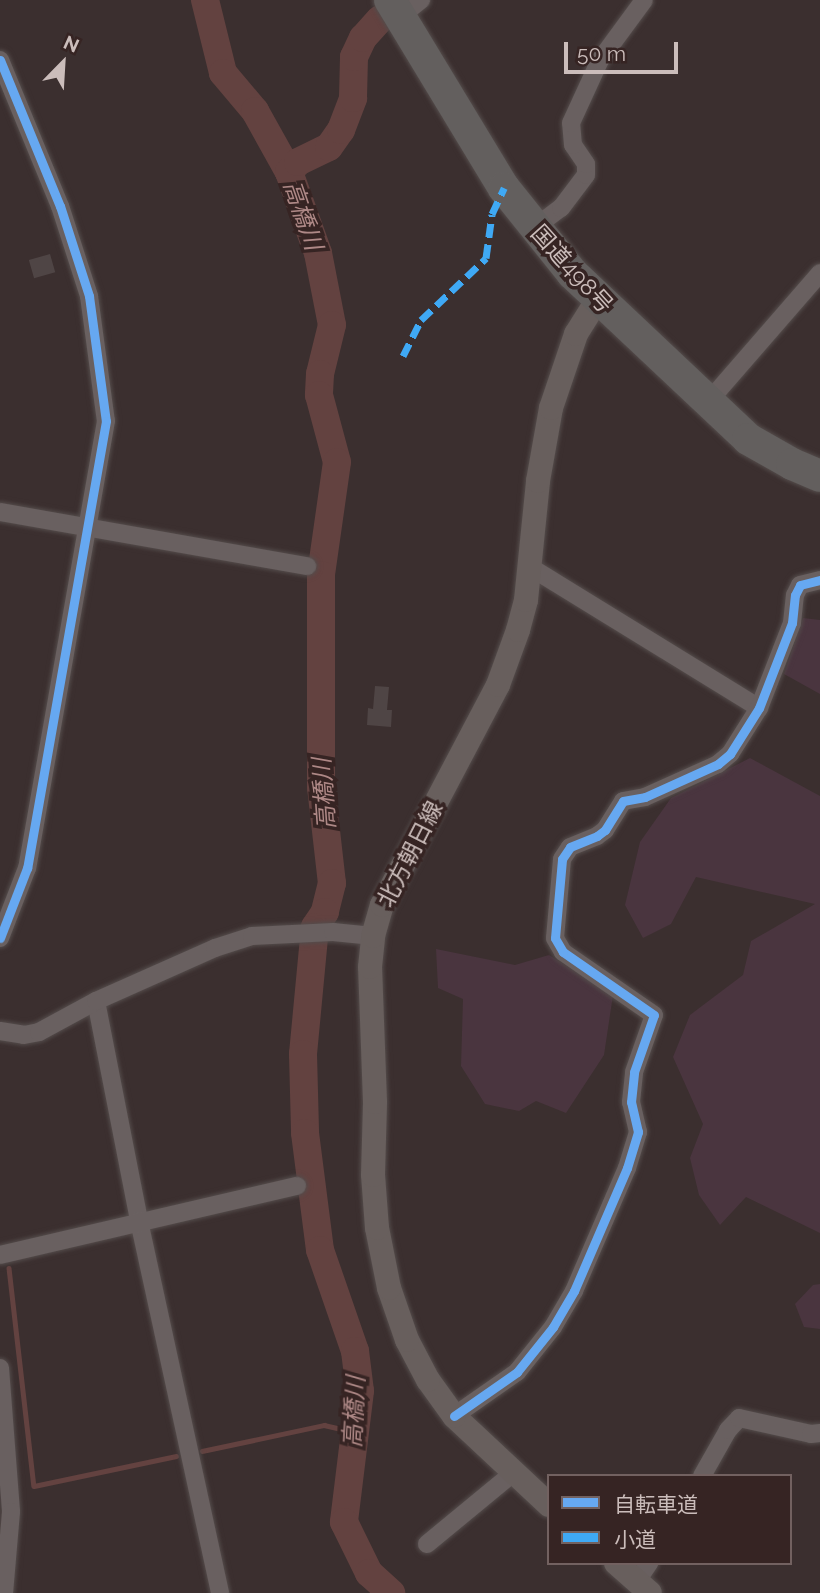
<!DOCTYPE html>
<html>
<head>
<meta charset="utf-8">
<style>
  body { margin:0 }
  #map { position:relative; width:820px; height:1593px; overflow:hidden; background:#3b2f2f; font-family:Raleway,"Noto Sans JP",sans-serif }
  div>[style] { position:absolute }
  .green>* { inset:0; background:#4a353f }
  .stream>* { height:4.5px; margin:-2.25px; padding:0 2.25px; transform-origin:2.25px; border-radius:2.25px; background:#634240 }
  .river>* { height:28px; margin:-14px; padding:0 14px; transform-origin:14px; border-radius:14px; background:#634240 }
  .building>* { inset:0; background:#4f4545; transform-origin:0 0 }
  .roads { filter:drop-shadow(0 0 2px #544c4b) drop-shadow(0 0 2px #544c4b) }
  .street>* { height:18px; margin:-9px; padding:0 9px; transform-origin:9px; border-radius:9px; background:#696060 }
  .secondary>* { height:24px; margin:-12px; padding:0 12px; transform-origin:12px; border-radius:12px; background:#685f5d }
  .highway>* { height:32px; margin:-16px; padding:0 16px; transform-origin:16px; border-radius:16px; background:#635f5e }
  .quiet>* { height:7px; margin-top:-3.5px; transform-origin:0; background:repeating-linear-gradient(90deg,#3fa9f5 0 14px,transparent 0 21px) }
  .cycleway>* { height:9px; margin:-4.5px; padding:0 4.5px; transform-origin:4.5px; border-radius:4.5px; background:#66a8f1 }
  span { translate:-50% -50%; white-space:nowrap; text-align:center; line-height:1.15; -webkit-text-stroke:7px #362423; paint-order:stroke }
  .street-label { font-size:23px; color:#cbbdbb }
  .water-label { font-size:24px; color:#ae8886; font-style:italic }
  .legend { position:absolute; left:547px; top:1474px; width:245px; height:91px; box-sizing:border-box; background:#362423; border:2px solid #726160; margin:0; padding:9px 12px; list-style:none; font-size:21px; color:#cbbdbb }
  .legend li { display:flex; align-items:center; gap:14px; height:35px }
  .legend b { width:35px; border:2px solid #726160 }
  .north { position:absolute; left:28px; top:28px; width:70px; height:70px; -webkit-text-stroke:5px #362423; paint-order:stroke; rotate:24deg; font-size:19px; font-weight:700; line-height:28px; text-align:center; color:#cbbdbb }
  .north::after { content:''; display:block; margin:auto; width:24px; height:32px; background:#cbbdbb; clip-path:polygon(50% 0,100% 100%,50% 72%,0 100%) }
  .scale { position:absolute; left:564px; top:42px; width:114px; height:32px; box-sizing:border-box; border:4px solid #cbbdbb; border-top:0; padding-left:9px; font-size:21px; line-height:24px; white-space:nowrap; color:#cbbdbb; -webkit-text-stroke:5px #362423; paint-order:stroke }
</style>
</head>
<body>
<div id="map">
  <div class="green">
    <div style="clip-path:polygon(803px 618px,820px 620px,820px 694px,784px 674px)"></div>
    <div style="clip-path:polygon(750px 758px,820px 796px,820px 1233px,746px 1197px,720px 1225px,699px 1195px,690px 1158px,703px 1124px,673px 1057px,690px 1015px,743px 975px,751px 941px,815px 904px,696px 877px,671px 924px,643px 938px,625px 905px,640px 842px,671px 798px)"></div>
    <div style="clip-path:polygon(436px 949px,515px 965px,549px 955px,613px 995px,604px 1055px,566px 1113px,536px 1101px,519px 1111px,485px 1104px,461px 1066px,463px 999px,438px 988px)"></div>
    <div style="clip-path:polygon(820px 1284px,820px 1329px,804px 1327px,795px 1304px,813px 1285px)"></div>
  </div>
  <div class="stream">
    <div style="left:9px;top:1268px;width:219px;rotate:83.5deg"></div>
    <div style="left:34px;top:1486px;width:145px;rotate:-11.9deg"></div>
    <div style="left:202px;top:1451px;width:125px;rotate:-12deg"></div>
    <div style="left:324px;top:1425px;width:32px;rotate:13deg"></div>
  </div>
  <div class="river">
    <div style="left:205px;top:0;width:75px;rotate:76.1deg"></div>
    <div style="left:223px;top:73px;width:50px;rotate:49.9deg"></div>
    <div style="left:255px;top:111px;width:70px;rotate:60.9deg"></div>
    <div style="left:289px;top:172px;width:86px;rotate:70.3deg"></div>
    <div style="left:318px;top:253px;width:73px;rotate:79deg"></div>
    <div style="left:332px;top:325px;width:50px;rotate:103.8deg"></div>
    <div style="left:320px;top:374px;width:21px;rotate:93deg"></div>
    <div style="left:319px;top:395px;width:69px;rotate:75deg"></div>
    <div style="left:337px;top:462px;width:114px;rotate:98.1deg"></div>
    <div style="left:321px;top:575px;width:212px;rotate:90deg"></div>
    <div style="left:321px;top:787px;width:97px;rotate:83.5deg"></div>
    <div style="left:332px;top:883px;width:30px;rotate:104deg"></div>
    <div style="left:325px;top:912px;width:18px;rotate:124deg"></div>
    <div style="left:315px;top:927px;width:128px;rotate:95.4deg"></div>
    <div style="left:303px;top:1054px;width:79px;rotate:88.5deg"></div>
    <div style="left:305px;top:1133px;width:118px;rotate:82.7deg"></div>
    <div style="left:320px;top:1250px;width:107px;rotate:70.9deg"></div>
    <div style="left:355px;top:1351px;width:40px;rotate:82.9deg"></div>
    <div style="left:360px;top:1391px;width:132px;rotate:97deg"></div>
    <div style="left:344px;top:1522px;width:57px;rotate:63.9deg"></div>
    <div style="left:369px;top:1573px;width:30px;rotate:42deg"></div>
    <div style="left:289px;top:172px;width:13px;rotate:-48deg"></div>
    <div style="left:298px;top:162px;width:34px;rotate:-26deg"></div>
    <div style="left:329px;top:147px;width:21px;rotate:-55deg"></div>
    <div style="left:341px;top:130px;width:34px;rotate:-69deg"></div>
    <div style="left:353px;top:98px;width:41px;rotate:-88.6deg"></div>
    <div style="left:354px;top:57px;width:21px;rotate:-65deg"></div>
    <div style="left:363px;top:38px;width:25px;rotate:-48deg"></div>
  </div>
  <div class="building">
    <div style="left:50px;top:254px;width:19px;height:22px;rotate:74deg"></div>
    <div style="clip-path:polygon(375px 686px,389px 687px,387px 710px,392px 710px,391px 727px,367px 725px,368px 708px,373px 709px)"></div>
  </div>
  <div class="roads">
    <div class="street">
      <div style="left:401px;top:16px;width:26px;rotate:-39deg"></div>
      <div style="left:0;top:60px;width:158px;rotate:67.7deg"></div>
      <div style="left:60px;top:206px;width:95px;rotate:72.1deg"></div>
      <div style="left:89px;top:296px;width:126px;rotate:82.3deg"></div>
      <div style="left:106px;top:421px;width:454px;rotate:100deg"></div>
      <div style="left:27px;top:868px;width:75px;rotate:111.1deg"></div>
      <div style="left:534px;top:228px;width:34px;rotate:-37deg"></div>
      <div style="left:561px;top:208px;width:41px;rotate:-52.9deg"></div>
      <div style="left:586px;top:175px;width:11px;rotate:-90deg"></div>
      <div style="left:586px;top:164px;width:23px;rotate:-124deg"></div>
      <div style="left:573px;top:145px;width:22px;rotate:-95deg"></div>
      <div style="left:571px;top:123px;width:69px;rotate:-65.3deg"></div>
      <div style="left:600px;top:60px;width:74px;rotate:-53.7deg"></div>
      <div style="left:708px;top:402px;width:171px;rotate:-49deg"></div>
      <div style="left:0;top:512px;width:312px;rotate:10deg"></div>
      <div style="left:530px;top:567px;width:269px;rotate:31.6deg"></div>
      <div style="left:96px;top:1001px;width:224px;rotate:78.9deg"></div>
      <div style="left:139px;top:1221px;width:381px;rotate:77.7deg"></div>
      <div style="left:0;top:1031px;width:24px;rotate:9deg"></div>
      <div style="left:24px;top:1035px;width:15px;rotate:-11deg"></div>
      <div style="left:39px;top:1032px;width:65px;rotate:-28.5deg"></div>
      <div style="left:96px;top:1001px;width:130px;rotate:-24deg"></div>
      <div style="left:215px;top:948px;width:39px;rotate:-18deg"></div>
      <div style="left:252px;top:936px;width:81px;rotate:-2.8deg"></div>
      <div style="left:333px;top:932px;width:40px;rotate:5.7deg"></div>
      <div style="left:0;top:1255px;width:305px;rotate:-13.1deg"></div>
      <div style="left:0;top:1368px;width:144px;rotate:85.6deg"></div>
      <div style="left:11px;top:1512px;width:81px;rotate:94.9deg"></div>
      <div style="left:454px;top:1416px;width:77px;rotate:-34.9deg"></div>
      <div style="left:517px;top:1372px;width:58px;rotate:-51.3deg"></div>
      <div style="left:553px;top:1327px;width:42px;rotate:-59.7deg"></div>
      <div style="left:574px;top:1291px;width:134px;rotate:-66.7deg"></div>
      <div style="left:627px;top:1168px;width:38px;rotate:-73deg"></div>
      <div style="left:638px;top:1132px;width:31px;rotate:-103deg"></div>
      <div style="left:631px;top:1102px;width:30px;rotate:-84deg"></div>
      <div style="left:634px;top:1072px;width:60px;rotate:-70.7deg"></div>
      <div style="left:654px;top:1015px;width:111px;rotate:-145.3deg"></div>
      <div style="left:563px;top:952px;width:16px;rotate:-120deg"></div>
      <div style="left:555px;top:938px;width:79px;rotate:-84.9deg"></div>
      <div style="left:562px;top:859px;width:14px;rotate:-56deg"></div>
      <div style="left:570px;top:847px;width:29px;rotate:-22deg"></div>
      <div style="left:597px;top:836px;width:10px;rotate:-37deg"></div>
      <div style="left:605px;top:830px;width:34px;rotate:-58deg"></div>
      <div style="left:623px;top:801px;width:22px;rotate:-10deg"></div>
      <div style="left:645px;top:797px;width:80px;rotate:-24.3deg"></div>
      <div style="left:718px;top:764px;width:16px;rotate:-40deg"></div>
      <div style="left:730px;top:754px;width:54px;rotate:-57.8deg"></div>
      <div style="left:759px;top:708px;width:91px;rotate:-68.8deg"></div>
      <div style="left:792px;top:623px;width:28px;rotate:-84deg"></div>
      <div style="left:795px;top:595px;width:11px;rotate:-63deg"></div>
      <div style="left:800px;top:585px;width:21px;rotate:-14deg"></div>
      <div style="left:702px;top:1476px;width:53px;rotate:-60.5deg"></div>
      <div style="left:728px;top:1430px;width:16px;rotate:-47deg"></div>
      <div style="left:739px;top:1418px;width:74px;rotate:12.5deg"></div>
      <div style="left:811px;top:1434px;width:9px;rotate:-6deg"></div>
      <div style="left:427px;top:1544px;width:110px;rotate:-39.5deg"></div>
      <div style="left:637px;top:1581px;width:22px;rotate:-56deg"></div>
    </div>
    <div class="secondary">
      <div style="left:549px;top:1505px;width:130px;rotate:-136.9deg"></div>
      <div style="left:454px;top:1416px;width:44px;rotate:-125.8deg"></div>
      <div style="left:428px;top:1380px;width:45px;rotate:-117.7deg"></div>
      <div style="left:407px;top:1340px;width:55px;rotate:-109.1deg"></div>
      <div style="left:389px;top:1288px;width:61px;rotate:-101.3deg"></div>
      <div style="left:377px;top:1228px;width:53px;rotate:-94.3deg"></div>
      <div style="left:373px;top:1175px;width:73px;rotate:-88.4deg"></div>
      <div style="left:375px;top:1102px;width:135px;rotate:-92.1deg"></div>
      <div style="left:370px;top:967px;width:31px;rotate:-84deg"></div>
      <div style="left:373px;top:936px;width:32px;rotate:-74deg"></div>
      <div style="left:382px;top:905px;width:249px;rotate:-62.2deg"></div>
      <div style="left:498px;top:685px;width:59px;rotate:-70deg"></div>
      <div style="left:518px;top:630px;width:31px;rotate:-75deg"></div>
      <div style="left:526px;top:600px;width:120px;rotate:-84.2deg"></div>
      <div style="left:538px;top:481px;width:74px;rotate:-79.9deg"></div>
      <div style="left:551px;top:408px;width:78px;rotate:-71.3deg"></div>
      <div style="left:576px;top:334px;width:40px;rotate:-58deg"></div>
      <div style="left:616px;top:1563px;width:45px;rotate:41.4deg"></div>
    </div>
    <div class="highway">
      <div style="left:390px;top:0;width:220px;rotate:58.8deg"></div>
      <div style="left:504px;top:188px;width:109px;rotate:51.3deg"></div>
      <div style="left:572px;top:273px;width:242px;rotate:43.3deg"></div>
      <div style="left:748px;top:439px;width:51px;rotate:29.6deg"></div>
      <div style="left:792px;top:464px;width:30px;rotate:23deg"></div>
    </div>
  </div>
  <div class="quiet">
    <div style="left:403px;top:356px;width:40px;rotate:-63.4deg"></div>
    <div style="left:421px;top:320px;width:90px;rotate:-43.6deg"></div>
    <div style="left:486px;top:258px;width:44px;rotate:-82.2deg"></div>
    <div style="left:492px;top:214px;width:29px;rotate:-65deg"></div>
  </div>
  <div class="cycleway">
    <div style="left:0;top:60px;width:158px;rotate:67.7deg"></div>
    <div style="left:60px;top:206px;width:95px;rotate:72.1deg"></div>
    <div style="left:89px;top:296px;width:126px;rotate:82.3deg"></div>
    <div style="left:106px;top:421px;width:454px;rotate:100deg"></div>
    <div style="left:27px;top:868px;width:75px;rotate:111.1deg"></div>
    <div style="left:454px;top:1416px;width:77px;rotate:-34.9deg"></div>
    <div style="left:517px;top:1372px;width:58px;rotate:-51.3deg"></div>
    <div style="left:553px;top:1327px;width:42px;rotate:-59.7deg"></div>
    <div style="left:574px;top:1291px;width:134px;rotate:-66.7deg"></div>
    <div style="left:627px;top:1168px;width:38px;rotate:-73deg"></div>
    <div style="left:638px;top:1132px;width:31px;rotate:-103deg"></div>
    <div style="left:631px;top:1102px;width:30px;rotate:-84deg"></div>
    <div style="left:634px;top:1072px;width:60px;rotate:-70.7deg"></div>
    <div style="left:654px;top:1015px;width:111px;rotate:-145.3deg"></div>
    <div style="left:563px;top:952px;width:16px;rotate:-120deg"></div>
    <div style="left:555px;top:938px;width:79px;rotate:-84.9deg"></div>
    <div style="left:562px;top:859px;width:14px;rotate:-56deg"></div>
    <div style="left:570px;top:847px;width:29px;rotate:-22deg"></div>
    <div style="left:597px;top:836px;width:10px;rotate:-37deg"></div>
    <div style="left:605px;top:830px;width:34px;rotate:-58deg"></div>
    <div style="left:623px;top:801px;width:22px;rotate:-10deg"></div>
    <div style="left:645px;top:797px;width:80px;rotate:-24.3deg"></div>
    <div style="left:718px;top:764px;width:16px;rotate:-40deg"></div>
    <div style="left:730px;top:754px;width:54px;rotate:-57.8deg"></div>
    <div style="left:759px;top:708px;width:91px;rotate:-68.8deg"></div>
    <div style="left:792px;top:623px;width:28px;rotate:-84deg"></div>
    <div style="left:795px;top:595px;width:11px;rotate:-63deg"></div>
    <div style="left:800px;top:585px;width:21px;rotate:-14deg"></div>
  </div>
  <div class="street-label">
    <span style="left:572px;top:269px;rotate:48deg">国道498号</span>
    <span style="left:410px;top:854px;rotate:-63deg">北方朝日線</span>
  </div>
  <div class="water-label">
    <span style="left:303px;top:215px;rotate:71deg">高橋川</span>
    <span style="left:324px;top:794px;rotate:-94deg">高橋川</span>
    <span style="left:354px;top:1412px;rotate:-87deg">高橋川</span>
  </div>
  <ul class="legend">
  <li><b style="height:9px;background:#66a8f1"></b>自転車道</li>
  <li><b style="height:9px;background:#3fa9f5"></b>小道</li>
  </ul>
  <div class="north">N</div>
  <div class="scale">50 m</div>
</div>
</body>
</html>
